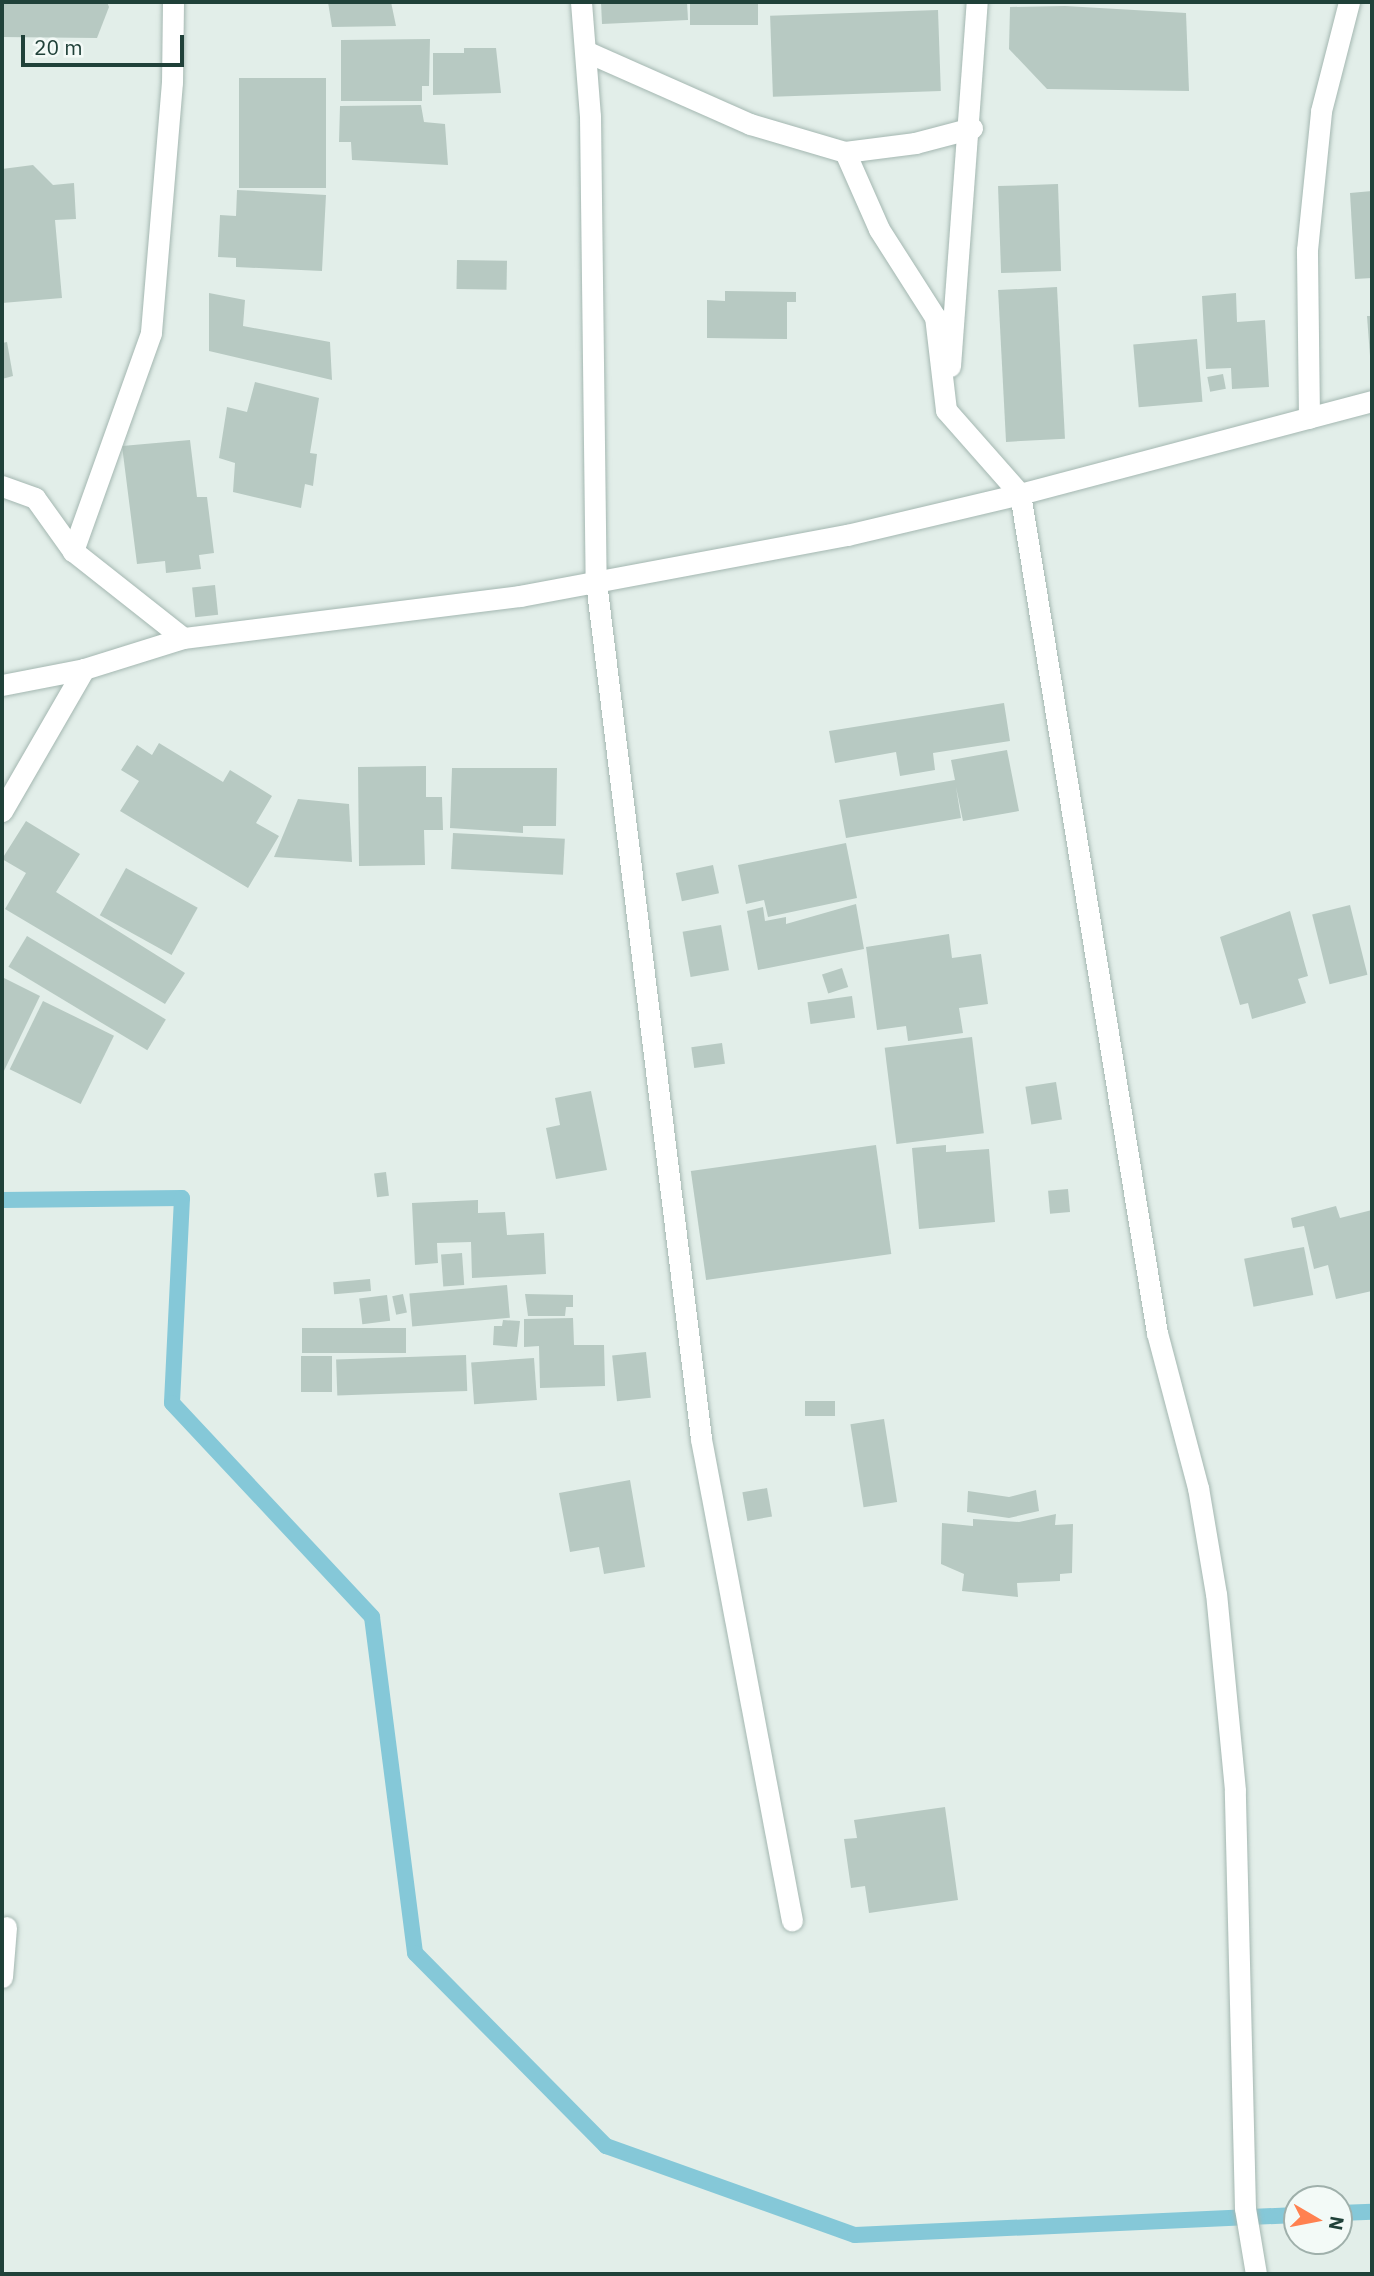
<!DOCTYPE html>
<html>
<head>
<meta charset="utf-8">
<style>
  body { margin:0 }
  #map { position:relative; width:1374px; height:2276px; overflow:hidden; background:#e2eee9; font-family:"IBM Plex Sans",sans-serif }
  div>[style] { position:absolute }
  .stream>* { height:16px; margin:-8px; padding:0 8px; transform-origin:8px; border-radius:8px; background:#85c8d8 }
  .building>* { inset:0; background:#b7c9c2; transform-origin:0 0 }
  .roads { filter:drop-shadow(0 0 2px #a4b7b1) drop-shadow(0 0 2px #a4b7b1) }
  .street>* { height:21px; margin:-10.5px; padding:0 10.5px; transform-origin:10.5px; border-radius:10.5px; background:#fff }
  span { translate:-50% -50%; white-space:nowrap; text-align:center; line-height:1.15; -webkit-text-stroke:5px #f3faf7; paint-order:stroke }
  .frame { position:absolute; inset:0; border:4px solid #204139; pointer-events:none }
  .north { position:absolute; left:1283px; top:2185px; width:70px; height:70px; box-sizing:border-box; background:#f3faf7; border:2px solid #9fb0ab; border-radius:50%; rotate:100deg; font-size:19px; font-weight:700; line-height:28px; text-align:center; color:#204139 }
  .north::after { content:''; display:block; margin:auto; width:24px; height:32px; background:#ff8150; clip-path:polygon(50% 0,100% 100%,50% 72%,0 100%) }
  .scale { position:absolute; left:21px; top:35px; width:163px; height:32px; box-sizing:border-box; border:4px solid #204139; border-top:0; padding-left:9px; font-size:21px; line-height:24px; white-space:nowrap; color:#204139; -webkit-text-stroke:5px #f3faf7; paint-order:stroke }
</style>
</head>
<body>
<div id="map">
  <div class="stream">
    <div style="left:2px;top:1200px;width:180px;rotate:-0.6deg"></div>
    <div style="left:182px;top:1198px;width:205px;rotate:92.8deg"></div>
    <div style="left:172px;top:1403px;width:293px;rotate:46.9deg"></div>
    <div style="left:372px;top:1617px;width:339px;rotate:82.7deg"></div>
    <div style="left:415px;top:1953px;width:272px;rotate:45.3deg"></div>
    <div style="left:606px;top:2146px;width:264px;rotate:19.7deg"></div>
    <div style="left:855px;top:2235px;width:442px;rotate:-2.6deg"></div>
    <div style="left:1339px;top:2213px;width:33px;rotate:-2deg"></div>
  </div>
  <div class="building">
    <div style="clip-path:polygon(2px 2px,107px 2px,109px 7px,97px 38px,2px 37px)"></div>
    <div style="clip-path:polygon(328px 2px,391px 2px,396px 26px,332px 27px)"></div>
    <div style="clip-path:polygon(601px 2px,687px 2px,688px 20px,602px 24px)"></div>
    <div style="left:690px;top:2px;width:68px;height:23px"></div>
    <div style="clip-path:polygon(1065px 6px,1186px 13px,1189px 91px,1047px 89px,1009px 49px,1010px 7px)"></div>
    <div style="left:938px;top:10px;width:81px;height:168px;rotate:88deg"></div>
    <div style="clip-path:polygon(430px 39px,429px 86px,422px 86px,422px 101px,341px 101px,341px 40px)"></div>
    <div style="clip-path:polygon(464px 48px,496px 48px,501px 93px,433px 95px,433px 53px,464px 53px)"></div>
    <div style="left:239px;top:78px;width:87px;height:110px"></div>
    <div style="clip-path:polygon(421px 105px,424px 122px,445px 124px,448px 165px,352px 160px,351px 142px,339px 142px,340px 106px)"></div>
    <div style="clip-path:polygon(33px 165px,53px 185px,74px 183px,76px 219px,55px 220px,62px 298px,2px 303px,2px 169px)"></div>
    <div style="left:1058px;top:184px;width:87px;height:60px;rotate:88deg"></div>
    <div style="clip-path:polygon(237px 190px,326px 195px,322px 271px,236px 267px,236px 258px,218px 257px,220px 215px,236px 216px)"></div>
    <div style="clip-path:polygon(1372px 191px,1372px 278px,1355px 279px,1350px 193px)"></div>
    <div style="left:457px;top:260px;width:50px;height:29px;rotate:1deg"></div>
    <div style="left:1057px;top:287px;width:152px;height:59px;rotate:87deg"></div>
    <div style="clip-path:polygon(725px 291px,796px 292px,796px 302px,787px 302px,787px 339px,707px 338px,707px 300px,725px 301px)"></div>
    <div style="clip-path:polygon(209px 293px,245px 300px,243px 326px,330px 342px,332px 380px,209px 351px)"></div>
    <div style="clip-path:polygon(1236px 293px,1237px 322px,1265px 320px,1269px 387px,1232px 389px,1231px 368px,1206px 369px,1202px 296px)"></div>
    <div style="clip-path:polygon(1367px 316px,1372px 316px,1372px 356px,1370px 356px)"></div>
    <div style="left:1197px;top:339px;width:63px;height:64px;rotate:85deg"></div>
    <div style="clip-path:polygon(7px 342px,13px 376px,2px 379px,2px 343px)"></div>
    <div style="left:1223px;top:374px;width:15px;height:16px;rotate:79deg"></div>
    <div style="clip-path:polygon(255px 382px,319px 398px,310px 453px,317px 454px,313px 486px,305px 484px,301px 508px,233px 492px,235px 463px,219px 458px,227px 407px,247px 412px)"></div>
    <div style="clip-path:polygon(190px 440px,197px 497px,207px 497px,214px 553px,199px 555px,201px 569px,166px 573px,165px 561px,137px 564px,122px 446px)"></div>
    <div style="left:215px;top:585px;width:30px;height:23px;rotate:84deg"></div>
    <div style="clip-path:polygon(1004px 703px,1010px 741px,933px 753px,935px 770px,900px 776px,896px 752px,835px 763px,829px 731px)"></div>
    <div style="clip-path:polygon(159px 743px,223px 782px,230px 770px,272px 796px,256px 823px,279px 836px,248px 888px,120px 811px,139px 781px,121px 770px,137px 745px,152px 755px)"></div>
    <div style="clip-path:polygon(1007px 750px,1019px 811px,963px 821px,956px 787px,961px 818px,846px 838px,839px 800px,955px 780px,951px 760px)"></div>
    <div style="clip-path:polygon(426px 766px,426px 797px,442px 797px,443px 830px,424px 830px,425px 865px,359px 866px,358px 767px)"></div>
    <div style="clip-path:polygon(452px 768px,557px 768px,556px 826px,523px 826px,523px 833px,450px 828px)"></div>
    <div style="clip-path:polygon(298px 799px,349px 804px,352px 862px,274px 857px)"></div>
    <div style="clip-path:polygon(26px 821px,80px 854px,56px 892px,185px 973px,165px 1004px,5px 909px,26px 873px,2px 859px)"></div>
    <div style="left:453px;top:833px;width:112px;height:36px;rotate:3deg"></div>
    <div style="clip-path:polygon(846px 843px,857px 898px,768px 917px,764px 900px,746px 904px,738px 865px)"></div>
    <div style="left:713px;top:865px;width:29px;height:38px;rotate:78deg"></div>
    <div style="left:126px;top:868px;width:82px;height:54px;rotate:29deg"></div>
    <div style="clip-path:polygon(856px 904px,864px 949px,758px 970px,747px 911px,763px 907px,765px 921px,786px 917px,786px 924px)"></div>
    <div style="left:1350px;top:905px;width:72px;height:39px;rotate:76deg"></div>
    <div style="clip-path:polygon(1290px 911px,1308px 976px,1298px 979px,1306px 1003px,1252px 1019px,1248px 1003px,1240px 1005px,1220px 937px)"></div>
    <div style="left:721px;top:925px;width:46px;height:39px;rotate:80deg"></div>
    <div style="clip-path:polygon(949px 934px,952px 958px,981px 954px,988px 1004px,959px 1008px,963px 1033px,908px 1041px,906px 1026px,877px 1030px,866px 947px)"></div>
    <div style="left:27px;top:936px;width:162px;height:36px;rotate:31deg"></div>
    <div style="left:842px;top:968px;width:20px;height:21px;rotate:72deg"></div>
    <div style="clip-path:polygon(2px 977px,40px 996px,2px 1075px)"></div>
    <div style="left:852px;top:996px;width:22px;height:45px;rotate:82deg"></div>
    <div style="left:43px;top:1001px;width:79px;height:76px;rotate:26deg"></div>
    <div style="left:972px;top:1037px;width:97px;height:88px;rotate:83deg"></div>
    <div style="left:722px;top:1043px;width:21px;height:31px;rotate:82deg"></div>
    <div style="left:1056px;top:1082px;width:38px;height:31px;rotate:81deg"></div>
    <div style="clip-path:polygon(591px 1091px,607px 1170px,556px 1179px,546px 1128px,560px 1125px,555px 1098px)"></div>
    <div style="left:876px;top:1145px;width:110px;height:187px;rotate:82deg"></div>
    <div style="clip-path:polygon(946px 1145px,946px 1152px,989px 1149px,995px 1222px,919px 1229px,912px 1148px)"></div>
    <div style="left:386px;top:1172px;width:24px;height:12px;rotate:83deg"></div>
    <div style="left:1068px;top:1189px;width:23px;height:20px;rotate:85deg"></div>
    <div style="clip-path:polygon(478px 1200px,478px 1213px,505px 1212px,507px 1235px,544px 1233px,546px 1274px,472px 1278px,471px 1242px,437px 1243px,438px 1263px,415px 1265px,412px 1203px)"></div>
    <div style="clip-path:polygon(1336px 1206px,1340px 1218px,1372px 1210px,1372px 1291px,1336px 1299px,1328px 1265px,1314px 1269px,1304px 1226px,1293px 1228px,1291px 1218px)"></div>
    <div style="left:1304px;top:1247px;width:49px;height:61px;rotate:79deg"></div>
    <div style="left:462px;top:1253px;width:32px;height:21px;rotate:86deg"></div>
    <div style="left:370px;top:1279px;width:12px;height:37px;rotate:85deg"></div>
    <div style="left:507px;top:1285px;width:33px;height:98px;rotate:85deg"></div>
    <div style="left:403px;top:1294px;width:19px;height:11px;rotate:78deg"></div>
    <div style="clip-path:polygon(525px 1294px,573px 1295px,573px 1307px,566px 1307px,565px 1316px,528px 1316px)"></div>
    <div style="left:387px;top:1295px;width:26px;height:28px;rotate:83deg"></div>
    <div style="clip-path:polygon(573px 1318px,574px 1345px,604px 1345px,605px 1386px,540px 1388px,539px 1346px,524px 1347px,524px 1319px)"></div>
    <div style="clip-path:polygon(503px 1320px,520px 1321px,517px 1347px,493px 1345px,494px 1326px,502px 1326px)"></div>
    <div style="left:406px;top:1328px;width:25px;height:104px;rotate:90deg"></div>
    <div style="left:646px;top:1352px;width:46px;height:34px;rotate:84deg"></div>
    <div style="left:466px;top:1355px;width:36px;height:130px;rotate:88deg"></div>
    <div style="left:301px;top:1356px;width:31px;height:36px"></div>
    <div style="left:534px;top:1358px;width:42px;height:63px;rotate:86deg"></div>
    <div style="left:835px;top:1401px;width:15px;height:30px;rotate:90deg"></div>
    <div style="left:884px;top:1419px;width:84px;height:34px;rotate:81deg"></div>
    <div style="clip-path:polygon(630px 1480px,645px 1567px,604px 1574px,599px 1547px,570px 1552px,559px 1493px)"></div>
    <div style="left:767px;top:1488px;width:29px;height:25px;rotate:80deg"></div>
    <div style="clip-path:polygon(1036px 1490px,1039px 1511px,1009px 1518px,967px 1512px,968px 1491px,1009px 1497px)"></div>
    <div style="clip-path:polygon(1056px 1514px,1055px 1525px,1073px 1524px,1072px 1573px,1060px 1574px,1060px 1581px,1017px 1583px,1018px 1597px,962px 1591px,964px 1574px,941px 1564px,942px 1523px,973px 1526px,973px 1519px,1019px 1522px)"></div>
    <div style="clip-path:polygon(945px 1807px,958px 1900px,869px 1913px,865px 1886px,851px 1888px,844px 1839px,857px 1838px,854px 1820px)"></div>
  </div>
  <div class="roads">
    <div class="street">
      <div style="left:173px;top:2px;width:80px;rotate:90.7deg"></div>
      <div style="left:172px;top:82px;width:252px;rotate:94.8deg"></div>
      <div style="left:151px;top:333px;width:232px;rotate:109.7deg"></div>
      <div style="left:73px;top:551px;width:140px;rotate:38.3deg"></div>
      <div style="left:581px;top:2px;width:114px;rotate:85.5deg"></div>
      <div style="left:590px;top:116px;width:466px;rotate:89.3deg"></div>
      <div style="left:596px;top:582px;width:863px;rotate:83.01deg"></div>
      <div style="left:701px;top:1439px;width:490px;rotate:79.3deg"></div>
      <div style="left:845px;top:152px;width:71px;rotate:-7.3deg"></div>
      <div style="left:915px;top:143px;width:59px;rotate:-14.7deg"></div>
      <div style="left:950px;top:366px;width:365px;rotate:-85.8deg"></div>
      <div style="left:1309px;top:418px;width:168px;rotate:-90.7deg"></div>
      <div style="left:1307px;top:250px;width:140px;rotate:-84.2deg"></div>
      <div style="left:1321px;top:111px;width:113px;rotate:-75.6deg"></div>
      <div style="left:2px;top:486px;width:35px;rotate:20deg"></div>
      <div style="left:35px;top:498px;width:65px;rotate:54.4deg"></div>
      <div style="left:2px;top:685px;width:84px;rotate:-11deg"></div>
      <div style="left:84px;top:669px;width:104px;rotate:-17.4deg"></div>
      <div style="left:183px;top:638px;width:340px;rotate:-7.1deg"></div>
      <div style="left:520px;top:596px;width:333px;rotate:-10.6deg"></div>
      <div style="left:847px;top:535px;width:178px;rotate:-13.3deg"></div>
      <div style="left:1020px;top:494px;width:112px;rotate:-131.4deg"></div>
      <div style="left:946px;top:410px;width:94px;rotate:-96.7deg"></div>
      <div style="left:935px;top:317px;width:104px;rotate:-122.5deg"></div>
      <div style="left:879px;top:229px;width:84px;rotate:-113.8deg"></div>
      <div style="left:845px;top:152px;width:99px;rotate:-163.6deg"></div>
      <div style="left:750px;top:124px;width:180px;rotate:-156.1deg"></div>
      <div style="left:2px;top:811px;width:164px;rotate:-60deg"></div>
      <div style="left:2px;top:1977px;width:50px;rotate:-85.4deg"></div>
      <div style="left:1256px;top:2274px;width:67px;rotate:-99.5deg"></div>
      <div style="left:1245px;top:2208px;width:418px;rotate:-91.4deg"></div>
      <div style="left:1235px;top:1790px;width:197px;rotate:-95.5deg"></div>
      <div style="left:1216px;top:1594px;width:108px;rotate:-99.6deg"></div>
      <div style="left:1198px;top:1488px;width:160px;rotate:-104.8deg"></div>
      <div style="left:1157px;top:1333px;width:850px;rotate:-99.27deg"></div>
      <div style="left:1020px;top:494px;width:364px;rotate:-14.8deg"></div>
    </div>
  </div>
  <div class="frame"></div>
  <div class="north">N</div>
  <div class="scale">20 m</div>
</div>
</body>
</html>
